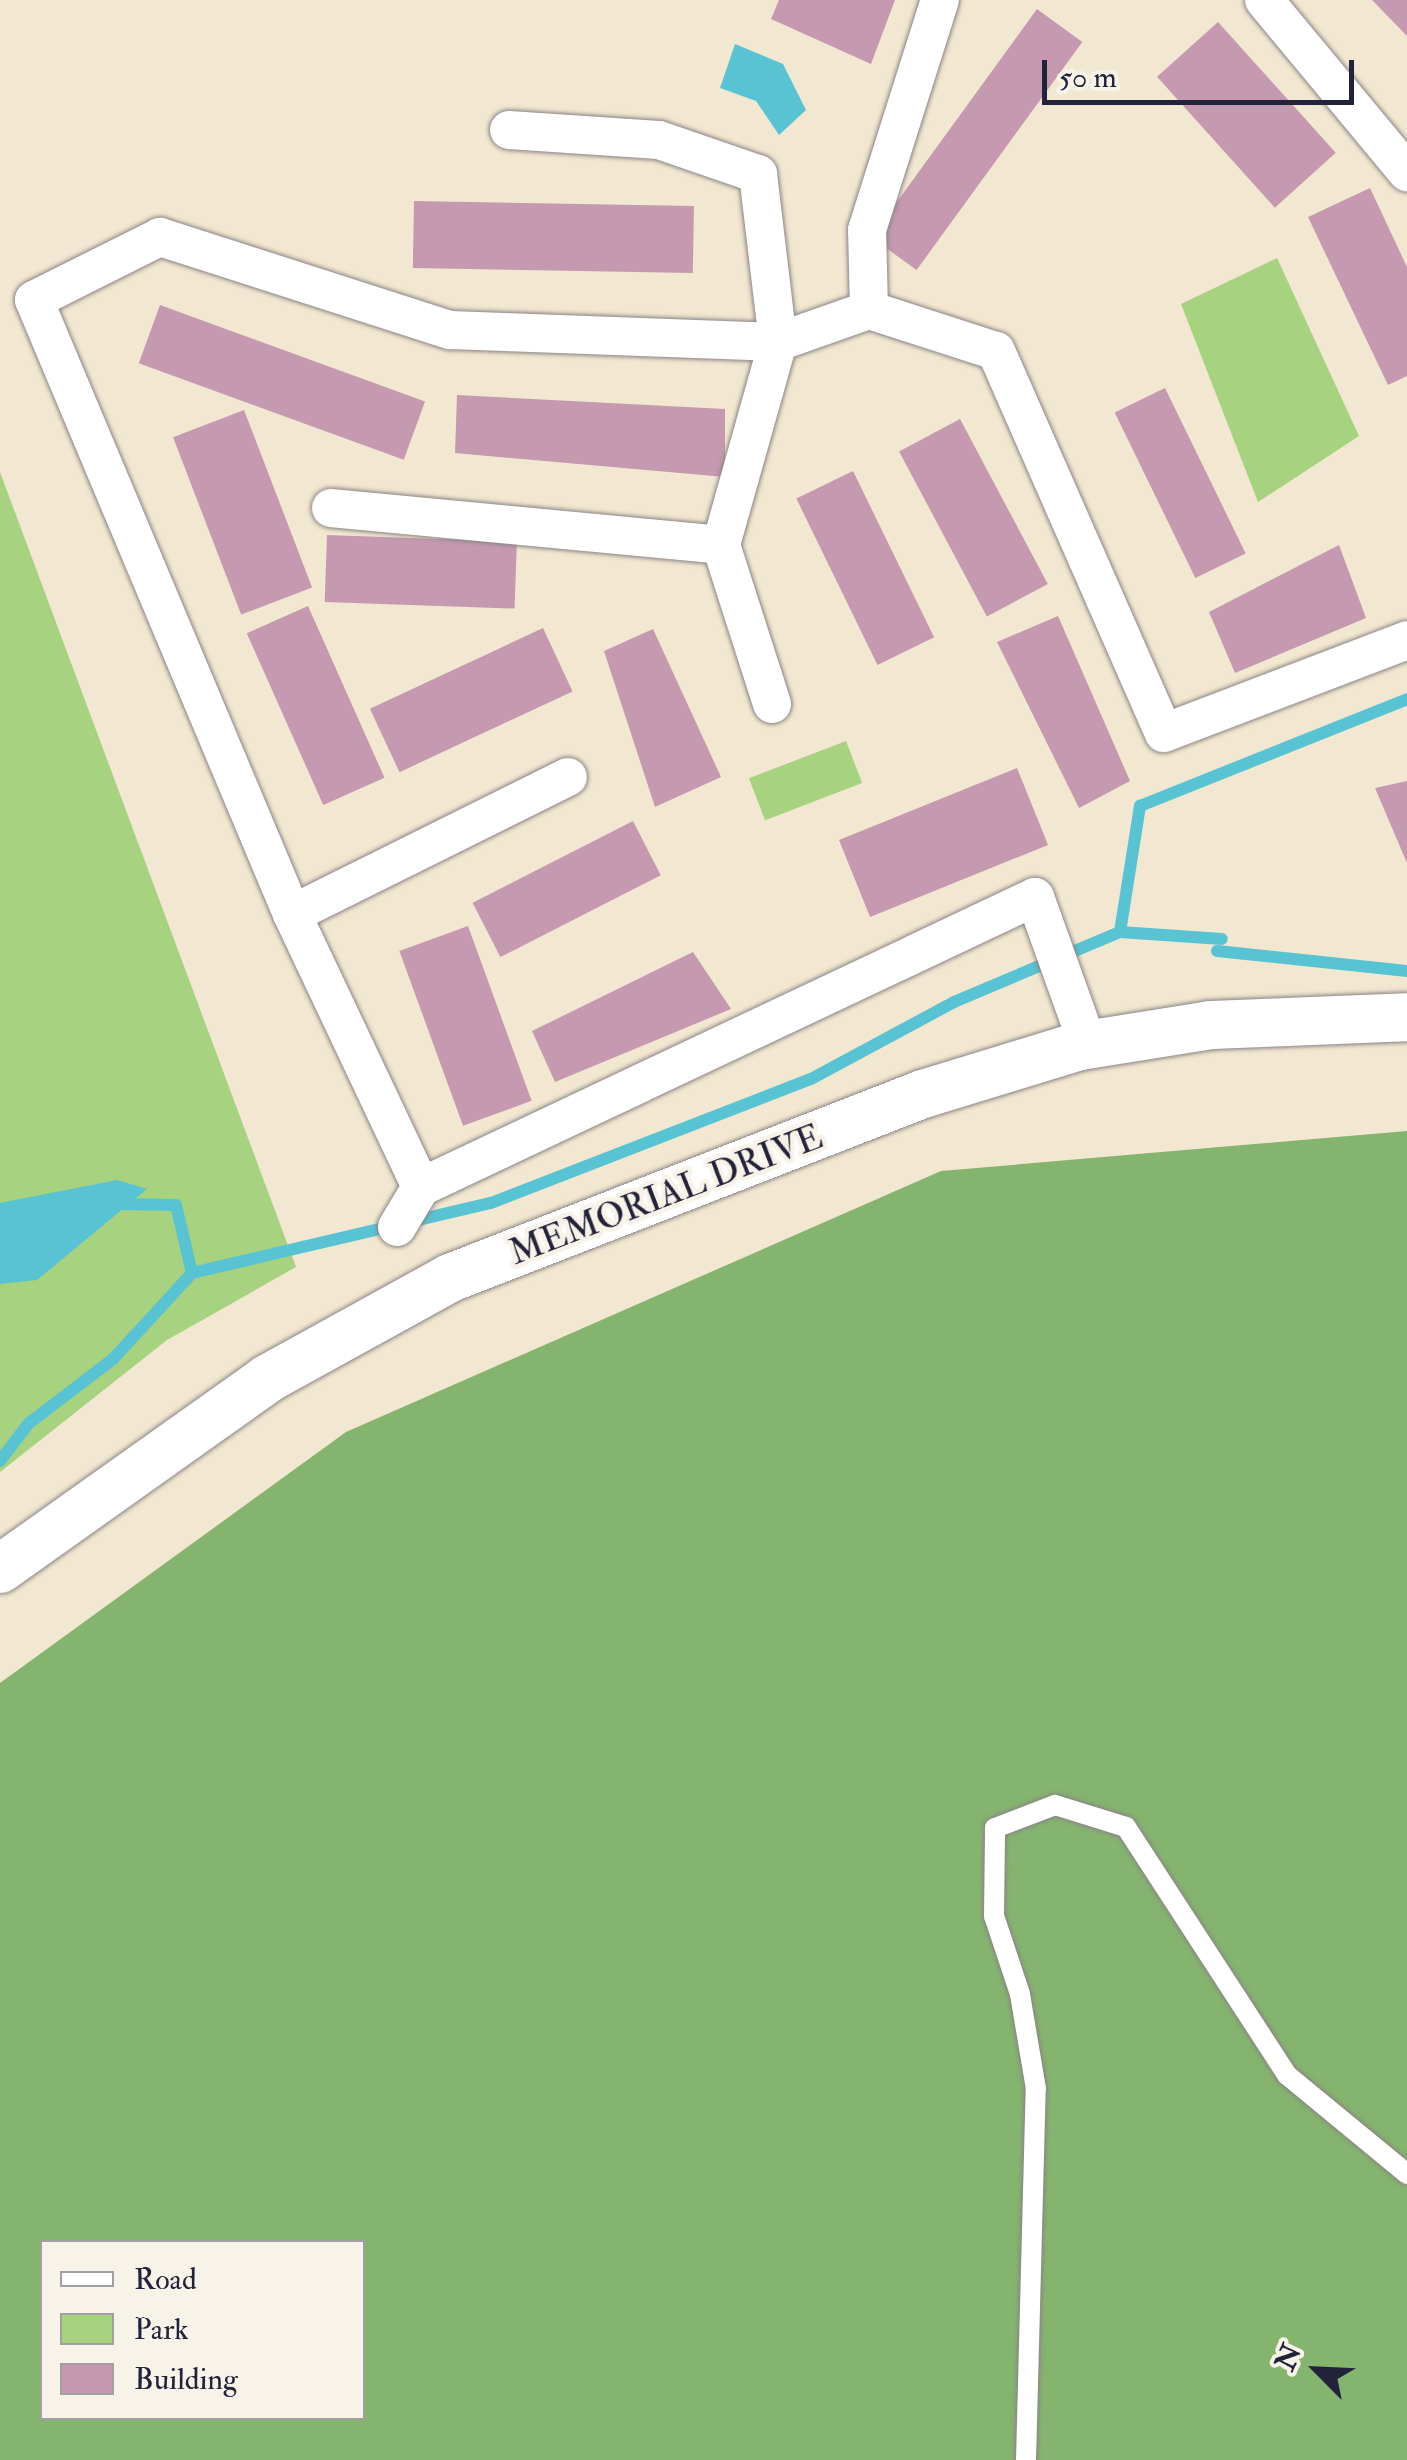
<!DOCTYPE html>
<html>
<head>
<meta charset="utf-8">
<style>
  body { margin:0 }
  #map { position:relative; width:1407px; height:2460px; overflow:hidden; background:#f2e7d0; font-family:"IM FELL Double Pica",serif }
  div>[style] { position:absolute }
  .green>* { inset:0; background:#a7d27f; transform-origin:0 0 }
  .forest>* { inset:0; background:#85b46e }
  .water>* { inset:0; background:#58c3d2 }
  .stream>* { height:12px; margin:-6px; padding:0 6px; transform-origin:6px; border-radius:6px; background:#58c3d2 }
  .building>* { inset:0; background:#c599af; transform-origin:0 0 }
  .roads { filter:drop-shadow(0 0 2px #8a8486) drop-shadow(0 0 2px #8a8486) }
  .service>* { height:20px; margin:-10px; padding:0 10px; transform-origin:10px; border-radius:10px; background:#fff }
  .minor>* { height:38px; margin:-19px; padding:0 19px; transform-origin:19px; border-radius:19px; background:#fff }
  .tertiary>* { height:48px; margin:-24px; padding:0 24px; transform-origin:24px; border-radius:24px; background:#fff }
  span { translate:-50% -50%; white-space:nowrap; text-align:center; line-height:1.15; -webkit-text-stroke:9px #f7f3e8; paint-order:stroke }
  .street-label { font-size:35px; color:#22223b }
  .legend { position:absolute; left:40px; top:2240px; width:325px; height:180px; box-sizing:border-box; background:#f7f3e8; border:2px solid #a29fa3; margin:0; padding:12px 18px; list-style:none; font-size:30px; color:#22223b }
  .legend li { display:flex; align-items:center; gap:20px; height:50px }
  .legend b { width:50px; border:2px solid #a29fa3 }
  .north { position:absolute; left:1267px; top:2320px; width:100px; height:100px; -webkit-text-stroke:8px #f7f3e8; paint-order:stroke; rotate:294deg; font-size:28px; font-weight:700; line-height:40px; text-align:center; color:#22223b }
  .north::after { content:''; display:block; margin:auto; width:35px; height:45px; background:#22223b; clip-path:polygon(50% 0,100% 100%,50% 72%,0 100%) }
  .scale { position:absolute; left:1042px; top:60px; width:312px; height:45px; box-sizing:border-box; border:5px solid #22223b; border-top:0; padding-left:12px; font-size:30px; line-height:35px; white-space:nowrap; color:#22223b; -webkit-text-stroke:8px #f7f3e8; paint-order:stroke }
</style>
</head>
<body>
<div id="map">
  <div class="green">
    <div style="clip-path:polygon(1277px 258px,1359px 436px,1258px 502px,1181px 304px)"></div>
    <div style="clip-path:polygon(0 472px,296px 1267px,167px 1340px,0 1472px)"></div>
    <div style="left:846px;top:741px;width:45px;height:104px;rotate:69deg"></div>
  </div>
  <div class="forest">
    <div style="clip-path:polygon(evenodd,1407px 1131px,1407px 2460px,0 2460px,0 1683px,346px 1432px,941px 1171px,1407px 1131px,42px 2242px,362px 2242px,362px 2418px,42px 2418px,42px 2242px)"></div>
  </div>
  <div class="water">
    <div style="clip-path:polygon(735px 44px,783px 64px,806px 110px,779px 135px,756px 101px,720px 88px)"></div>
    <div style="clip-path:polygon(117px 1180px,147px 1189px,37px 1280px,0 1284px,0 1203px)"></div>
  </div>
  <div class="stream">
    <div style="left:1120px;top:932px;width:128px;rotate:-81deg"></div>
    <div style="left:1140px;top:806px;width:288px;rotate:-21.8deg"></div>
    <div style="left:1217px;top:951px;width:191px;rotate:6deg"></div>
    <div style="left:118px;top:1204px;width:58px;rotate:1deg"></div>
    <div style="left:176px;top:1205px;width:70px;rotate:76.8deg"></div>
    <div style="left:0;top:1461px;width:46px;rotate:-52.9deg"></div>
    <div style="left:28px;top:1424px;width:107px;rotate:-37.4deg"></div>
    <div style="left:113px;top:1359px;width:117px;rotate:-47.4deg"></div>
    <div style="left:192px;top:1273px;width:307px;rotate:-13.2deg"></div>
    <div style="left:491px;top:1203px;width:343px;rotate:-21.2deg"></div>
    <div style="left:811px;top:1079px;width:162px;rotate:-28.3deg"></div>
    <div style="left:954px;top:1002px;width:180px;rotate:-22.9deg"></div>
    <div style="left:1120px;top:932px;width:102px;rotate:3.9deg"></div>
  </div>
  <div class="building">
    <div style="clip-path:polygon(779px 0,895px 0,871px 64px,771px 19px)"></div>
    <div style="clip-path:polygon(1372px 0,1407px 0,1407px 36px)"></div>
    <div style="left:1037px;top:9px;width:56px;height:282px;rotate:36deg"></div>
    <div style="left:1218px;top:22px;width:176px;height:82px;rotate:48deg"></div>
    <div style="clip-path:polygon(1370px 188px,1407px 267px,1407px 376px,1388px 385px,1308px 217px)"></div>
    <div style="left:414px;top:201px;width:280px;height:67px;rotate:1deg"></div>
    <div style="left:160px;top:305px;width:282px;height:62px;rotate:20deg"></div>
    <div style="left:1165px;top:388px;width:184px;height:56px;rotate:64deg"></div>
    <div style="clip-path:polygon(457px 395px,725px 409px,725px 477px,455px 453px)"></div>
    <div style="left:244px;top:410px;width:190px;height:76px;rotate:69deg"></div>
    <div style="left:960px;top:419px;width:187px;height:69px;rotate:62deg"></div>
    <div style="left:853px;top:471px;width:185px;height:63px;rotate:64deg"></div>
    <div style="left:327px;top:535px;width:190px;height:67px;rotate:2deg"></div>
    <div style="clip-path:polygon(1339px 545px,1366px 618px,1235px 673px,1209px 612px)"></div>
    <div style="left:308px;top:606px;width:188px;height:67px;rotate:66deg"></div>
    <div style="clip-path:polygon(1058px 616px,1130px 781px,1079px 808px,997px 642px)"></div>
    <div style="left:543px;top:628px;width:70px;height:191px;rotate:65deg"></div>
    <div style="clip-path:polygon(653px 629px,721px 777px,655px 807px,604px 651px)"></div>
    <div style="left:1017px;top:768px;width:83px;height:192px;rotate:68deg"></div>
    <div style="clip-path:polygon(1407px 781px,1407px 863px,1375px 788px)"></div>
    <div style="left:633px;top:821px;width:61px;height:180px;rotate:63deg"></div>
    <div style="left:468px;top:926px;width:186px;height:73px;rotate:70deg"></div>
    <div style="clip-path:polygon(693px 952px,731px 1009px,555px 1082px,532px 1031px)"></div>
  </div>
  <div class="roads">
    <div class="service">
      <div style="left:1026px;top:2460px;width:371px;rotate:-88.5deg"></div>
      <div style="left:1036px;top:2089px;width:96px;rotate:-99.6deg"></div>
      <div style="left:1020px;top:1994px;width:82px;rotate:-108.4deg"></div>
      <div style="left:994px;top:1916px;width:88px;rotate:-89.3deg"></div>
      <div style="left:995px;top:1828px;width:64px;rotate:-21deg"></div>
      <div style="left:1055px;top:1805px;width:74px;rotate:17.2deg"></div>
      <div style="left:1126px;top:1827px;width:296px;rotate:57deg"></div>
      <div style="left:1287px;top:2075px;width:156px;rotate:39.5deg"></div>
    </div>
    <div class="minor">
      <div style="left:1264px;top:0;width:224px;rotate:50.3deg"></div>
      <div style="left:509px;top:130px;width:150px;rotate:3.8deg"></div>
      <div style="left:659px;top:140px;width:105px;rotate:19deg"></div>
      <div style="left:758px;top:174px;width:169px;rotate:83.2deg"></div>
      <div style="left:778px;top:342px;width:211px;rotate:105.7deg"></div>
      <div style="left:721px;top:545px;width:167px;rotate:72.2deg"></div>
      <div style="left:869px;top:310px;width:133px;rotate:17.9deg"></div>
      <div style="left:996px;top:351px;width:417px;rotate:66.3deg"></div>
      <div style="left:1164px;top:733px;width:260px;rotate:-20.9deg"></div>
      <div style="left:331px;top:508px;width:392px;rotate:5.4deg"></div>
      <div style="left:292px;top:914px;width:308px;rotate:-26.4deg"></div>
      <div style="left:421px;top:1187px;width:679px;rotate:-25.28deg"></div>
      <div style="left:1035px;top:897px;width:157px;rotate:70.3deg"></div>
      <div style="left:397px;top:1227px;width:47px;rotate:-59deg"></div>
      <div style="left:421px;top:1187px;width:302px;rotate:-115.3deg"></div>
      <div style="left:292px;top:914px;width:666px;rotate:-112.79deg"></div>
      <div style="left:34px;top:300px;width:141px;rotate:-26.6deg"></div>
      <div style="left:160px;top:237px;width:305px;rotate:17.8deg"></div>
      <div style="left:450px;top:330px;width:328px;rotate:2.1deg"></div>
      <div style="left:778px;top:342px;width:96px;rotate:-19.4deg"></div>
      <div style="left:869px;top:310px;width:80px;rotate:-91.4deg"></div>
      <div style="left:867px;top:230px;width:241px;rotate:-72.4deg"></div>
    </div>
    <div class="tertiary">
      <div style="left:0;top:1569px;width:328px;rotate:-35.4deg"></div>
      <div style="left:267px;top:1379px;width:209px;rotate:-28.9deg"></div>
      <div style="left:450px;top:1278px;width:508px;rotate:-21.26deg"></div>
      <div style="left:923px;top:1094px;width:164px;rotate:-17deg"></div>
      <div style="left:1080px;top:1046px;width:133px;rotate:-9.1deg"></div>
      <div style="left:1211px;top:1025px;width:196px;rotate:-2.3deg"></div>
    </div>
  </div>
  <div class="street-label">
    <span style="left:666px;top:1195px;rotate:-21deg">MEMORIAL DRIVE</span>
  </div>
  <ul class="legend">
  <li><b style="height:12px;background:#fff"></b>Road</li>
  <li><b style="height:28px;background:#a7d27f"></b>Park</li>
  <li><b style="height:28px;background:#c599af"></b>Building</li>
  </ul>
  <div class="north">N</div>
  <div class="scale">50 m</div>
</div>
</body>
</html>
